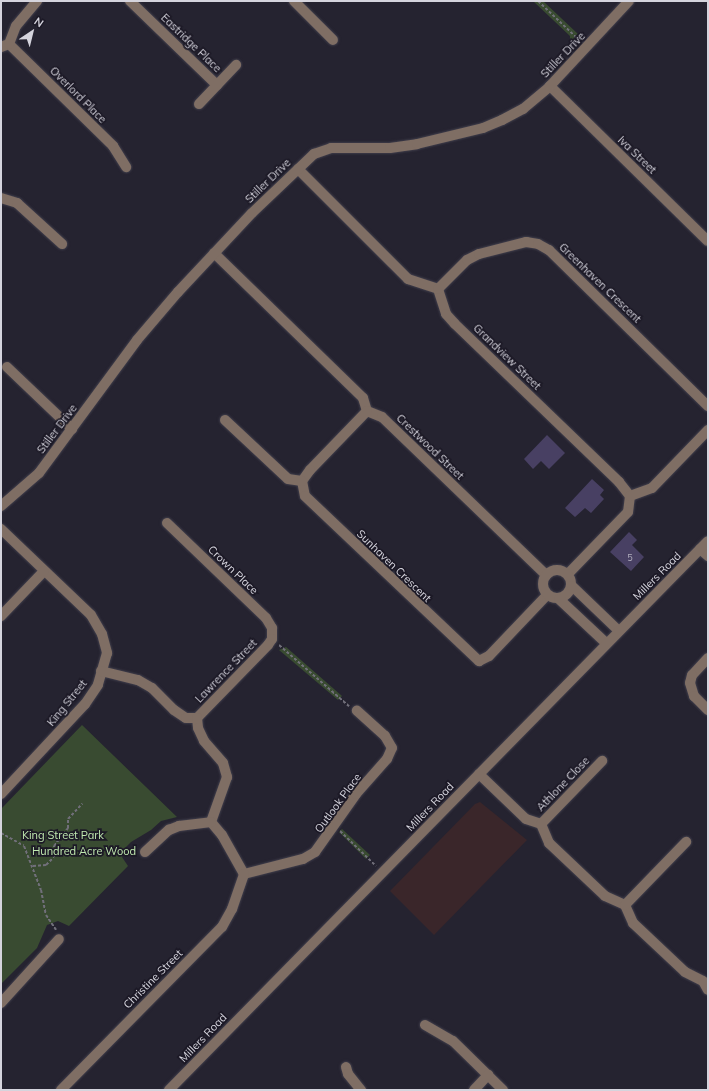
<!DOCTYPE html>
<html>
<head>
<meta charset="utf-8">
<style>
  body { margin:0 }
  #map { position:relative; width:709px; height:1091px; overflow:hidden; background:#252330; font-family:Mulish,sans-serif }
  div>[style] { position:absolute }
  .education>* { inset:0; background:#3a262a }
  .green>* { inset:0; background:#394b31 }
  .building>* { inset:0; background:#484063 }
  .path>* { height:2px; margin-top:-1px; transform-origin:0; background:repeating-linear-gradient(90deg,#716f7a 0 3px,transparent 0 5px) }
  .roads { filter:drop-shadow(0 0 1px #413f4c) drop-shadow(0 0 1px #413f4c) }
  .minor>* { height:10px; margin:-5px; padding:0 5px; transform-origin:5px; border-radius:5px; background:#7f6e64 }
  .minor>.ring { margin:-5px; padding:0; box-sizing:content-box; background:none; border:10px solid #7f6e64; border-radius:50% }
  span { translate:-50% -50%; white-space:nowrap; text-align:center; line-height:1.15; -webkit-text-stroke:3.5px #1c1926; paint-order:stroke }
  .number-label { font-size:9px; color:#b2afbe }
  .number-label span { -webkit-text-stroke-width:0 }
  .street-label { font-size:11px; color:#d5d4dd }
  .park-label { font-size:11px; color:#c1eab0 }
  .frame { position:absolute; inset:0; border:2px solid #d5d4dd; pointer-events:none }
  .north { position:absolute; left:12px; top:12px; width:40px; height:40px; -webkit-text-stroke:3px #1c1926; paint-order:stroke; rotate:35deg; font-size:11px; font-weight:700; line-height:16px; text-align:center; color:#d5d4dd }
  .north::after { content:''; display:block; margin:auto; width:14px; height:18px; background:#d5d4dd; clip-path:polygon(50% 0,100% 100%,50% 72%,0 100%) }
</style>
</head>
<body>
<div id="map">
  <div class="education">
    <div style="clip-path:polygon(480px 802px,527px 840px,434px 935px,390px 891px,475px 804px)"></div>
  </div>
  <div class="green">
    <div style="clip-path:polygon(533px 1px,543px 1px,578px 34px,570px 43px,570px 36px)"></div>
    <div style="clip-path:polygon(286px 647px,342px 696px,338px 700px,279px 650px)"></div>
    <div style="clip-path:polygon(82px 725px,177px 817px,161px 821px,151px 830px,131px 842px,124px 849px,122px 857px,128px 866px,69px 926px,58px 921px,47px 925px,37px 948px,1px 984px,1px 809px)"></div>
    <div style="clip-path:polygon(342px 829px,370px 855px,366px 859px,339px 832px)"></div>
  </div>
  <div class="building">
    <div style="clip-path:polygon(547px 435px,565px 453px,549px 469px,541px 461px,533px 469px,524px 459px)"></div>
    <div style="clip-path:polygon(592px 479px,604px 490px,600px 495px,604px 499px,591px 513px,585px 508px,575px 517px,565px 508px)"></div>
    <div style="clip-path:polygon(629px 532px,637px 540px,632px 545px,644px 557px,631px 571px,610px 552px)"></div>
  </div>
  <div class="path">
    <div style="left:538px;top:1px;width:55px;rotate:43.5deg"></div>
    <div style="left:279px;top:645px;width:93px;rotate:41.1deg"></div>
    <div style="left:340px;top:831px;width:50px;rotate:44.2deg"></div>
    <div style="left:1px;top:833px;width:26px;rotate:29deg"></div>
    <div style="left:24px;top:846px;width:47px;rotate:68.9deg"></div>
    <div style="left:41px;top:890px;width:25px;rotate:79deg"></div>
    <div style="left:46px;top:915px;width:18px;rotate:56deg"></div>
    <div style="left:33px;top:866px;width:13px;rotate:-4deg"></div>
    <div style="left:46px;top:865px;width:11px;rotate:-45deg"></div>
    <div style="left:54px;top:857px;width:11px;rotate:-90deg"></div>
    <div style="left:54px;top:846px;width:23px;rotate:-52deg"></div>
    <div style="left:68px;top:828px;width:9px;rotate:-90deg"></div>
    <div style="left:68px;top:819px;width:21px;rotate:-47deg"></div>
  </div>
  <div class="roads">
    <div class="minor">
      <div style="left:130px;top:1px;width:121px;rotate:44deg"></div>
      <div style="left:294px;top:1px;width:55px;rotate:45deg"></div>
      <div style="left:9px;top:44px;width:146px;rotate:44.4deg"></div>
      <div style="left:113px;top:146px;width:25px;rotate:58deg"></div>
      <div style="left:1px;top:47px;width:9px;rotate:-21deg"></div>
      <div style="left:9px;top:44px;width:19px;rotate:-69deg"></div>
      <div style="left:16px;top:26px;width:33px;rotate:-50deg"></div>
      <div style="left:550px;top:86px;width:221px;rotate:44.5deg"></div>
      <div style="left:199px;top:104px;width:54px;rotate:-46.5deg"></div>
      <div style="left:298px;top:169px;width:156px;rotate:45deg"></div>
      <div style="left:408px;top:279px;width:32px;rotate:18deg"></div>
      <div style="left:438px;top:289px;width:26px;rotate:72deg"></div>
      <div style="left:446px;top:314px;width:13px;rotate:48deg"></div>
      <div style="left:455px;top:324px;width:228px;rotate:43.9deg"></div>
      <div style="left:619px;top:482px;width:18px;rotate:52deg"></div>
      <div style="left:630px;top:496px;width:16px;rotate:97deg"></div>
      <div style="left:628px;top:512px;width:86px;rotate:134.1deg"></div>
      <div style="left:1px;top:198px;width:17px;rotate:17deg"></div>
      <div style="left:17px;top:203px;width:61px;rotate:42.3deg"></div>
      <div style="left:214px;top:253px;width:208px;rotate:44.2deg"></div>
      <div style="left:363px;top:398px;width:14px;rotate:73deg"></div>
      <div style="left:367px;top:411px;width:16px;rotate:22deg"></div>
      <div style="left:382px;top:417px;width:228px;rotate:43.9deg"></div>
      <div style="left:438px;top:289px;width:41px;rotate:-45deg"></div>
      <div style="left:467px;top:260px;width:13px;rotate:-27deg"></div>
      <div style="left:479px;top:254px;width:49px;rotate:-14.3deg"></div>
      <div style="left:526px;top:242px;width:12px;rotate:9deg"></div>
      <div style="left:538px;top:244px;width:13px;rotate:29deg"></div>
      <div style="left:549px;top:250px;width:223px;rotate:44.5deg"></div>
      <div style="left:7px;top:367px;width:90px;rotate:43.6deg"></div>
      <div style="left:367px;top:411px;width:82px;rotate:134deg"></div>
      <div style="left:310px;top:470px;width:14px;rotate:126deg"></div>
      <div style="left:302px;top:481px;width:15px;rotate:79deg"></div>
      <div style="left:305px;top:496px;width:240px;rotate:43.5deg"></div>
      <div style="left:479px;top:661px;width:11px;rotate:-27deg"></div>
      <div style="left:489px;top:656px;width:84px;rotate:-46.4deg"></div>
      <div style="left:225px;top:420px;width:86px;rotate:43.1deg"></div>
      <div style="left:288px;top:479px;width:14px;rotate:8deg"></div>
      <div style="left:630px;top:496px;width:23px;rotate:-20deg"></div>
      <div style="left:652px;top:488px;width:81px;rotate:-46deg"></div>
      <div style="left:1px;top:506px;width:50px;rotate:-41deg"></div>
      <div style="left:39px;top:473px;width:165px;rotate:-53.6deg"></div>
      <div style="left:137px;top:340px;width:63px;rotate:-49.5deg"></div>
      <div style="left:178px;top:292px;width:108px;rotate:-46.9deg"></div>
      <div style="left:252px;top:213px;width:86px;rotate:-43.6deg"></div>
      <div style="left:314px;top:154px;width:18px;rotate:-19deg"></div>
      <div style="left:331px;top:148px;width:59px"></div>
      <div style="left:390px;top:148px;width:27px;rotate:-8deg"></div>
      <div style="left:417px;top:144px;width:68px;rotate:-13.6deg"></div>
      <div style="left:483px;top:128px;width:21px;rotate:-23deg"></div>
      <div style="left:502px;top:120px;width:24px;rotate:-28deg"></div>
      <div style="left:523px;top:109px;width:35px;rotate:-40deg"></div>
      <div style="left:550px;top:86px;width:116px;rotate:-47.1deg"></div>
      <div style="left:167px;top:523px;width:137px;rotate:43.8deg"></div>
      <div style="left:266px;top:618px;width:12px;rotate:59deg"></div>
      <div style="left:272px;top:628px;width:11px;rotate:90deg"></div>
      <div style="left:272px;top:639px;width:7px;rotate:124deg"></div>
      <div style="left:268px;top:645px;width:102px;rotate:134.2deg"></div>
      <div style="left:1px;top:529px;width:124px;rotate:43.7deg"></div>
      <div style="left:91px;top:615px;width:22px;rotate:60deg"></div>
      <div style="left:102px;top:634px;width:20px;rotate:75deg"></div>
      <div style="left:107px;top:653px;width:33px;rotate:106deg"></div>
      <div style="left:98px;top:685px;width:23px;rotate:124deg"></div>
      <div style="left:85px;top:704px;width:123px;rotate:133deg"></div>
      <div style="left:700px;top:549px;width:11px;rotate:41deg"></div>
      <div class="ring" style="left:543px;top:570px;width:18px;height:18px"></div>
      <div style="left:572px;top:586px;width:65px;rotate:43.8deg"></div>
      <div style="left:559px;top:599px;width:64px;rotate:43.1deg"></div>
      <div style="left:1px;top:616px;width:62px;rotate:-46.3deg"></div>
      <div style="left:708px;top:658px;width:23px;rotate:133deg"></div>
      <div style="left:692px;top:675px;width:8px;rotate:104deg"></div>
      <div style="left:690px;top:683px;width:14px;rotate:73deg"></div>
      <div style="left:694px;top:696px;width:20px;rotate:45deg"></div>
      <div style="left:101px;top:671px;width:38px;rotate:14deg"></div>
      <div style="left:138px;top:680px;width:16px;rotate:30deg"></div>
      <div style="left:152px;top:688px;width:31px;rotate:45deg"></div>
      <div style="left:174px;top:710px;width:14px;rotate:34deg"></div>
      <div style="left:186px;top:718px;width:11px"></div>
      <div style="left:197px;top:718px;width:10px;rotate:84deg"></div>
      <div style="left:198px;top:728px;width:14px;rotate:65deg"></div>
      <div style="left:204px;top:741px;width:29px;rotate:49deg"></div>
      <div style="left:223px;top:763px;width:15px;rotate:74deg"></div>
      <div style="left:227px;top:777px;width:48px;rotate:109.6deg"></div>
      <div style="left:211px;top:822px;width:17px;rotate:50deg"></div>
      <div style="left:222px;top:835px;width:45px;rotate:60.6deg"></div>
      <div style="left:479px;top:774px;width:65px;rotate:43.8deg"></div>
      <div style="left:526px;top:819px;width:16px;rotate:18deg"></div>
      <div style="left:541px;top:824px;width:21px;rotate:67deg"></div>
      <div style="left:549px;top:843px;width:77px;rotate:43.4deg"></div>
      <div style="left:605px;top:896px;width:22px;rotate:24deg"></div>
      <div style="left:625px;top:905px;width:20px;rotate:66deg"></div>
      <div style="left:633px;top:923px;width:71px;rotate:43.3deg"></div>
      <div style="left:685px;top:972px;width:20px;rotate:27deg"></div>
      <div style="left:703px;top:981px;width:10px;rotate:61deg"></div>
      <div style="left:541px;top:824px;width:88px;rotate:-45.9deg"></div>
      <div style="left:145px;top:852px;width:33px;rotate:-43deg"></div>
      <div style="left:169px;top:830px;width:11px;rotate:-22deg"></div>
      <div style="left:179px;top:826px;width:32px;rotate:-7deg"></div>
      <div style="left:244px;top:874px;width:61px;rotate:-14.3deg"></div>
      <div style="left:303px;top:859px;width:14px;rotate:-30deg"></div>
      <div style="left:315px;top:852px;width:71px;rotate:-54.7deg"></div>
      <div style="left:356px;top:794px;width:47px;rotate:-48.5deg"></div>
      <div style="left:387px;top:759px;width:12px;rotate:-66deg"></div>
      <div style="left:392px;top:748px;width:14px;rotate:-120deg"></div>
      <div style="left:385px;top:736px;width:38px;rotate:-138deg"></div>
      <div style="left:625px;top:905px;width:88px;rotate:-45.9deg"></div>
      <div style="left:1px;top:1003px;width:86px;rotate:-47.8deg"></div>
      <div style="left:425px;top:1025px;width:32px;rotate:30deg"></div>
      <div style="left:453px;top:1041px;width:70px;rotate:44.4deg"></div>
      <div style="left:346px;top:1067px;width:7px;rotate:74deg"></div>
      <div style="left:348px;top:1074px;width:21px;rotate:51deg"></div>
      <div style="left:61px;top:1090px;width:229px;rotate:-45.4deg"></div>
      <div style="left:222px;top:927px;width:21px;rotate:-61deg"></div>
      <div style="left:232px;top:909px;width:37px;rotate:-71deg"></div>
      <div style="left:169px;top:1090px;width:769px;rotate:-45.53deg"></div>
      <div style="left:474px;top:1090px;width:21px;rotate:-47deg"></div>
    </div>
  </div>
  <div class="number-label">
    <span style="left:630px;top:558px">5</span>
  </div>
  <div class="street-label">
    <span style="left:191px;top:43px;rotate:44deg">Eastridge Place</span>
    <span style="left:563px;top:55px;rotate:-46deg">Stiller Drive</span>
    <span style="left:78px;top:95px;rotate:45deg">Overlord Place</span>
    <span style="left:637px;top:155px;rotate:44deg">Iva Street</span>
    <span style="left:268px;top:181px;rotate:-44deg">Stiller Drive</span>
    <span style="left:600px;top:283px;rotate:44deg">Greenhaven Crescent</span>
    <span style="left:507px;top:357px;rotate:44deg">Grandview Street</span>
    <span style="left:57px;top:429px;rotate:-53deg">Stiller Drive</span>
    <span style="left:430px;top:447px;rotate:44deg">Crestwood Street</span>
    <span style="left:394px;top:566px;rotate:44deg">Sunhaven Crescent</span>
    <span style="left:233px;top:570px;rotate:44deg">Crown Place</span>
    <span style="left:657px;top:576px;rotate:-45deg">Millers Road</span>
    <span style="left:226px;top:671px;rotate:-46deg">Lawrence Street</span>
    <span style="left:67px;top:703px;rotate:-51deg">King Street</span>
    <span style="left:563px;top:784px;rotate:-46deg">Athlone Close</span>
    <span style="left:338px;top:803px;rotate:-54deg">Outlook Place</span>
    <span style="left:430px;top:807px;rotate:-46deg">Millers Road</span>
    <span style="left:153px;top:979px;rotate:-45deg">Christine Street</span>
    <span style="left:203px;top:1038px;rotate:-46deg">Millers Road</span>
  </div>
  <div class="park-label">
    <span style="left:63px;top:835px">King Street Park</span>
    <span style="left:84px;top:851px">Hundred Acre Wood</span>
  </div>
  <div class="frame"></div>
  <div class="north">N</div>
</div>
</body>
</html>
